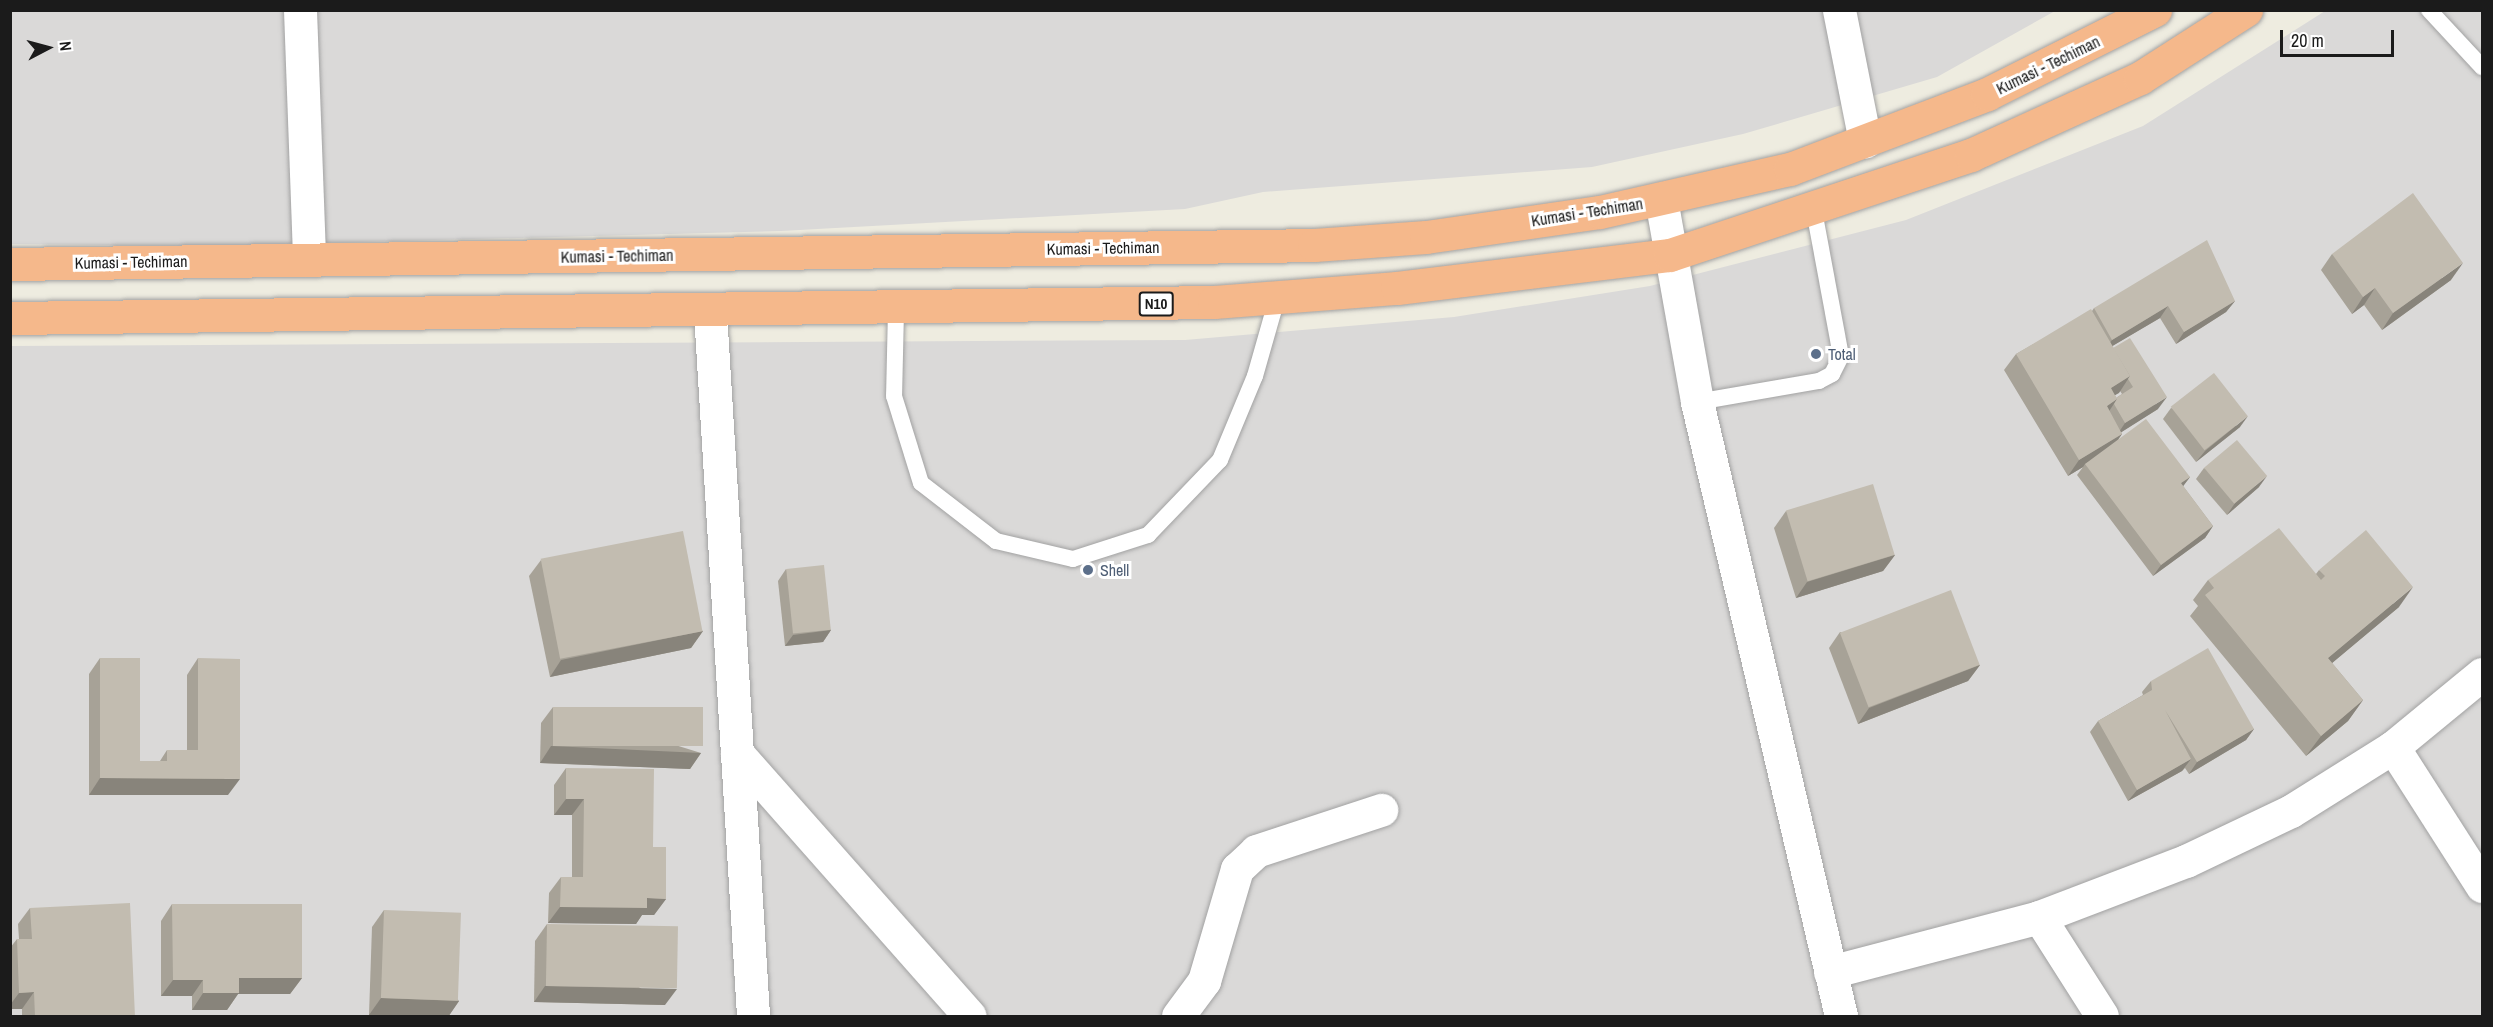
<!DOCTYPE html>
<html>
<head>
<meta charset="utf-8">
<style>
  body { margin:0 }
  #map { position:relative; width:2493px; height:1027px; overflow:hidden; background:#eeece0; font-family:"Archivo Narrow",sans-serif }
  div>[style] { position:absolute }
  .residential>* { inset:0; background:#dad9d8 }
  .roads { filter:drop-shadow(0 0 2px #a2a2a2) drop-shadow(0 0 2px #a2a2a2) }
  .service>* { height:16px; margin:-8px; padding:0 8px; transform-origin:8px; border-radius:8px; background:#fff }
  .minor>* { height:33px; margin:-16.5px; padding:0 16.5px; transform-origin:16.5px; border-radius:16.5px; background:#fff }
  .trunk>* { height:33px; margin:-16.5px; padding:0 16.5px; transform-origin:16.5px; border-radius:16.5px; background:#f5b88b }
  .wall>* { inset:0; background:#a7a297 }
  .shaded-wall>* { inset:0; background:#88847b }
  .building>* { inset:0; background:#c2bcb0; transform-origin:0 0 }
  .dots>* { width:16px; height:16px; translate:-50% -50%; box-sizing:border-box; border:3px solid #fff; border-radius:50% }
  span { translate:-50% -50%; white-space:nowrap; text-align:center; line-height:1.15; -webkit-text-stroke:6px #fff; paint-order:stroke }
  .shield-label span { padding:2px 4px; background:#fff; border:2px solid; border-radius:4px; -webkit-text-stroke-width:0 }
  .shield-label { font-size:15px; color:#1b1b1b; font-weight:700 }
  .street-label { font-size:16px; color:#1b1b1b }
  .service-label { font-size:16px; color:#4e5e75 }
  .left { translate:0 -50%; text-align:left }
  .frame { position:absolute; inset:0; border:12px solid #1b1b1b; pointer-events:none }
  .north { position:absolute; left:18px; top:18px; width:60px; height:60px; -webkit-text-stroke:4px #fff; paint-order:stroke; rotate:84deg; font-size:16px; font-weight:700; line-height:24px; text-align:center; color:#1b1b1b }
  .north::after { content:''; display:block; margin:auto; width:21px; height:27px; background:#1b1b1b; clip-path:polygon(50% 0,100% 100%,50% 72%,0 100%) }
  .scale { position:absolute; left:2280px; top:30px; width:114px; height:27px; box-sizing:border-box; border:3px solid #1b1b1b; border-top:0; padding-left:8px; font-size:18px; line-height:21px; white-space:nowrap; color:#1b1b1b; -webkit-text-stroke:4px #fff; paint-order:stroke }
</style>
</head>
<body>
<div id="map">
  <div class="residential">
    <div style="clip-path:polygon(11px 11px,2055px 11px,1937px 77px,1743px 134px,1592px 167px,1263px 192px,1185px 209px,781px 231px,209px 246px,11px 244px)"></div>
    <div style="clip-path:polygon(2325px 11px,2482px 11px,2482px 1016px,11px 1016px,10px 346px,1185px 340px,1454px 317px,1650px 286px,1906px 220px,2143px 126px)"></div>
  </div>
  <div class="roads">
    <div class="service">
      <div style="left:2429px;top:10px;width:78px;rotate:47.1deg"></div>
      <div style="left:896px;top:310px;width:86px;rotate:91.3deg"></div>
      <div style="left:894px;top:396px;width:91px;rotate:72.8deg"></div>
      <div style="left:921px;top:483px;width:95px;rotate:37.7deg"></div>
      <div style="left:996px;top:541px;width:79px;rotate:13.2deg"></div>
      <div style="left:1073px;top:559px;width:79px;rotate:-17.7deg"></div>
      <div style="left:1148px;top:535px;width:104px;rotate:-46.2deg"></div>
      <div style="left:1220px;top:460px;width:91px;rotate:-67.4deg"></div>
      <div style="left:1255px;top:376px;width:80px;rotate:-74.1deg"></div>
      <div style="left:1697px;top:402px;width:124px;rotate:-9.8deg"></div>
      <div style="left:1819px;top:381px;width:15px;rotate:-28deg"></div>
      <div style="left:1832px;top:374px;width:20px;rotate:-63deg"></div>
      <div style="left:1841px;top:356px;width:147px;rotate:-100.5deg"></div>
    </div>
    <div class="minor">
      <div style="left:300px;top:10px;width:250px;rotate:87.9deg"></div>
      <div style="left:1839px;top:10px;width:134px;rotate:78.8deg"></div>
      <div style="left:1661px;top:199px;width:206px;rotate:79.9deg"></div>
      <div style="left:1697px;top:402px;width:631px;rotate:76.8deg"></div>
      <div style="left:710px;top:312px;width:705px;rotate:86.5deg"></div>
      <div style="left:2393px;top:747px;width:165px;rotate:57.4deg"></div>
      <div style="left:737px;top:753px;width:351px;rotate:48.5deg"></div>
      <div style="left:2039px;top:917px;width:117px;rotate:57.5deg"></div>
      <div style="left:1830px;top:972px;width:216px;rotate:-14.7deg"></div>
      <div style="left:2039px;top:917px;width:157px;rotate:-20.9deg"></div>
      <div style="left:2186px;top:861px;width:116px;rotate:-25.5deg"></div>
      <div style="left:2291px;top:811px;width:120px;rotate:-32.1deg"></div>
      <div style="left:2393px;top:747px;width:115px;rotate:-39.4deg"></div>
      <div style="left:1178px;top:1016px;width:44px;rotate:-53.4deg"></div>
      <div style="left:1204px;top:981px;width:117px;rotate:-73.6deg"></div>
      <div style="left:1237px;top:869px;width:26px;rotate:-43deg"></div>
      <div style="left:1256px;top:851px;width:132px;rotate:-18.2deg"></div>
    </div>
    <div class="trunk">
      <div style="left:10px;top:264px;width:1304px;rotate:-0.83deg"></div>
      <div style="left:1314px;top:245px;width:112px;rotate:-4.1deg"></div>
      <div style="left:1426px;top:237px;width:176px;rotate:-8.2deg"></div>
      <div style="left:1600px;top:212px;width:195px;rotate:-12.8deg"></div>
      <div style="left:1790px;top:169px;width:211px;rotate:-20.8deg"></div>
      <div style="left:1987px;top:94px;width:188px;rotate:-26.6deg"></div>
      <div style="left:10px;top:318px;width:1204px;rotate:-0.76deg"></div>
      <div style="left:1214px;top:302px;width:184px;rotate:-4.4deg"></div>
      <div style="left:1397px;top:288px;width:275px;rotate:-6.9deg"></div>
      <div style="left:1670px;top:255px;width:317px;rotate:-18.4deg"></div>
      <div style="left:1971px;top:155px;width:186px;rotate:-24.5deg"></div>
      <div style="left:2140px;top:78px;width:126px;rotate:-32.7deg"></div>
    </div>
  </div>
  <div class="wall">
    <div style="clip-path:polygon(2332px 254px,2451px 280px,2382px 330px,2364px 305px,2352px 314px,2321px 270px)"></div>
    <div style="clip-path:polygon(evenodd,2235px 301px,2226px 312px,2176px 344px,2160px 318px,2112px 346px,2158px 409px,2121px 432px,2122px 434px,2118px 439px,2190px 477px,2183px 486px,2213px 526px,2205px 538px,2153px 576px,2077px 475px,2083px 467px,2068px 476px,2004px 370px,2016px 354px,2092px 311px,2094px 308px,2235px 301px,2120px 391px,2122px 394px,2116px 398px,2115px 395px,2120px 391px)"></div>
    <div style="clip-path:polygon(2171px 408px,2240px 427px,2196px 462px,2163px 419px)"></div>
    <div style="clip-path:polygon(2204px 468px,2259px 487px,2227px 515px,2196px 479px)"></div>
    <div style="clip-path:polygon(1786px 511px,1895px 555px,1883px 571px,1796px 598px,1774px 528px)"></div>
    <div style="clip-path:polygon(541px 560px,703px 631px,691px 648px,550px 677px,529px 576px)"></div>
    <div style="clip-path:polygon(786px 569px,831px 630px,823px 642px,785px 646px,778px 581px)"></div>
    <div style="clip-path:polygon(2319px 570px,2399px 607px,2332px 663px,2363px 700px,2348px 721px,2306px 756px,2190px 616px,2198px 606px,2193px 600px,2208px 580px,2316px 574px)"></div>
    <div style="clip-path:polygon(1840px 632px,1980px 665px,1968px 681px,1858px 724px,1829px 648px)"></div>
    <div style="clip-path:polygon(100px 658px,140px 761px,160px 761px,167px 750px,187px 750px,187px 675px,198px 658px,228px 795px,89px 795px,89px 674px)"></div>
    <div style="clip-path:polygon(2151px 681px,2254px 729px,2246px 740px,2189px 774px,2185px 768px,2182px 771px,2128px 801px,2090px 732px,2098px 721px,2143px 695px,2142px 692px)"></div>
    <div style="clip-path:polygon(553px 707px,701px 753px,690px 769px,540px 763px,541px 723px)"></div>
    <div style="clip-path:polygon(566px 768px,653px 847px,666px 899px,654px 915px,642px 915px,636px 924px,548px 923px,549px 893px,561px 877px,572px 877px,572px 815px,554px 815px,554px 785px)"></div>
    <div style="clip-path:polygon(172px 904px,302px 978px,290px 994px,238px 994px,227px 1010px,192px 1010px,192px 996px,161px 996px,161px 921px)"></div>
    <div style="clip-path:polygon(30px 908px,135px 1017px,22px 1017px,22px 1009px,10px 1009px,10px 948px,17px 939px,19px 939px,18px 924px)"></div>
    <div style="clip-path:polygon(384px 910px,459px 1001px,448px 1017px,369px 1015px,372px 927px)"></div>
    <div style="clip-path:polygon(547px 924px,665px 1005px,534px 1002px,535px 941px)"></div>
  </div>
  <div class="shaded-wall">
    <div style="clip-path:polygon(2463px 263px,2451px 280px,2382px 330px,2393px 313px)"></div>
    <div style="clip-path:polygon(2375px 288px,2364px 305px,2352px 314px,2363px 297px)"></div>
    <div style="clip-path:polygon(2235px 301px,2226px 312px,2176px 344px,2184px 332px)"></div>
    <div style="clip-path:polygon(2168px 306px,2160px 318px,2104px 351px,2112px 340px)"></div>
    <div style="clip-path:polygon(2130px 376px,2119px 393px,2099px 404px,2111px 388px)"></div>
    <div style="clip-path:polygon(2167px 397px,2158px 409px,2117px 435px,2125px 423px)"></div>
    <div style="clip-path:polygon(2117px 399px,2106px 416px,2107px 406px)"></div>
    <div style="clip-path:polygon(2248px 416px,2240px 427px,2196px 462px,2205px 451px)"></div>
    <div style="clip-path:polygon(2122px 434px,2111px 450px,2085px 464px,2083px 467px,2068px 476px,2079px 460px)"></div>
    <div style="clip-path:polygon(2267px 476px,2259px 487px,2227px 515px,2235px 503px)"></div>
    <div style="clip-path:polygon(2190px 477px,2181px 489px,2181px 483px)"></div>
    <div style="clip-path:polygon(2213px 526px,2205px 538px,2153px 576px,2161px 565px)"></div>
    <div style="clip-path:polygon(1895px 555px,1883px 571px,1796px 598px,1807px 582px)"></div>
    <div style="clip-path:polygon(2413px 587px,2399px 607px,2313px 679px,2328px 658px)"></div>
    <div style="clip-path:polygon(831px 630px,823px 642px,785px 646px,793px 635px)"></div>
    <div style="clip-path:polygon(703px 631px,691px 648px,550px 677px,561px 660px)"></div>
    <div style="clip-path:polygon(1980px 665px,1968px 681px,1858px 724px,1869px 708px)"></div>
    <div style="clip-path:polygon(2363px 700px,2348px 721px,2306px 756px,2321px 736px)"></div>
    <div style="clip-path:polygon(2254px 729px,2246px 740px,2189px 774px,2197px 762px)"></div>
    <div style="clip-path:polygon(551px 746px,701px 753px,690px 769px,540px 763px)"></div>
    <div style="clip-path:polygon(2191px 759px,2182px 771px,2128px 801px,2137px 790px)"></div>
    <div style="clip-path:polygon(100px 778px,240px 779px,228px 795px,89px 795px)"></div>
    <div style="clip-path:polygon(566px 799px,584px 799px,572px 815px,554px 815px)"></div>
    <div style="clip-path:polygon(647px 898px,666px 899px,654px 915px,642px 915px,636px 924px,548px 923px,560px 907px)"></div>
    <div style="clip-path:polygon(239px 978px,302px 978px,290px 994px,238px 994px,227px 1010px,192px 1010px,203px 993px)"></div>
    <div style="clip-path:polygon(173px 980px,203px 980px,192px 996px,161px 996px)"></div>
    <div style="clip-path:polygon(545px 986px,677px 989px,665px 1005px,534px 1002px)"></div>
    <div style="clip-path:polygon(34px 992px,22px 1009px,10px 1009px,10px 1005px,19px 993px)"></div>
    <div style="clip-path:polygon(381px 998px,459px 1001px,448px 1017px,369px 1015px)"></div>
  </div>
  <div class="building">
    <div style="clip-path:polygon(2413px 193px,2463px 263px,2393px 313px,2375px 288px,2363px 297px,2332px 254px)"></div>
    <div style="clip-path:polygon(2207px 240px,2235px 301px,2184px 332px,2168px 306px,2112px 340px,2094px 308px)"></div>
    <div style="clip-path:polygon(2091px 309px,2130px 376px,2111px 388px,2117px 399px,2107px 406px,2122px 434px,2079px 460px,2016px 354px)"></div>
    <div style="clip-path:polygon(2130px 338px,2167px 397px,2125px 423px,2114px 404px,2117px 399px,2116px 398px,2133px 387px,2128px 379px,2130px 376px,2113px 348px)"></div>
    <div style="left:2214px;top:373px;width:55px;height:55px;rotate:52deg"></div>
    <div style="clip-path:polygon(2146px 419px,2190px 477px,2181px 483px,2213px 526px,2161px 565px,2085px 464px)"></div>
    <div style="left:2237px;top:440px;width:47px;height:43px;rotate:50deg"></div>
    <div style="left:1873px;top:484px;width:74px;height:91px;rotate:73deg"></div>
    <div style="clip-path:polygon(2279px 528px,2321px 580px,2325px 576px,2319px 570px,2366px 530px,2413px 587px,2328px 658px,2363px 700px,2321px 736px,2205px 595px,2214px 588px,2208px 580px)"></div>
    <div style="left:683px;top:531px;width:102px;height:145px;rotate:79deg"></div>
    <div style="left:824px;top:565px;width:65px;height:38px;rotate:84deg"></div>
    <div style="left:1951px;top:590px;width:80px;height:119px;rotate:69deg"></div>
    <div style="clip-path:polygon(2208px 648px,2254px 729px,2197px 762px,2165px 710px,2191px 759px,2137px 790px,2098px 721px,2152px 690px,2151px 681px)"></div>
    <div style="clip-path:polygon(100px 658px,140px 658px,140px 761px,167px 761px,167px 750px,198px 750px,198px 658px,240px 659px,240px 779px,100px 778px)"></div>
    <div style="left:553px;top:707px;width:150px;height:39px"></div>
    <div style="clip-path:polygon(566px 768px,654px 769px,653px 847px,666px 847px,666px 899px,647px 898px,647px 908px,560px 907px,561px 877px,583px 877px,584px 799px,566px 799px)"></div>
    <div style="clip-path:polygon(130px 903px,135px 1017px,35px 1017px,34px 992px,19px 993px,17px 939px,32px 939px,30px 908px)"></div>
    <div style="clip-path:polygon(172px 904px,302px 904px,302px 978px,239px 978px,239px 993px,203px 993px,203px 980px,173px 980px)"></div>
    <div style="left:384px;top:910px;width:77px;height:88px;rotate:2deg"></div>
    <div style="left:547px;top:924px;width:131px;height:62px;rotate:1deg"></div>
  </div>
  <div class="dots">
    <div style="left:1816px;top:354px;background:#5c6f8a"></div>
    <div style="left:1088px;top:570px;background:#5c6f8a"></div>
  </div>
  <div class="shield-label">
    <span style="left:1156px;top:304px">N10</span>
  </div>
  <div class="street-label">
    <span style="left:2048px;top:65px;rotate:-26deg">Kumasi - Techiman</span>
    <span style="left:1587px;top:212px;rotate:-9deg">Kumasi - Techiman</span>
    <span style="left:1103px;top:248px;rotate:-1deg">Kumasi - Techiman</span>
    <span style="left:617px;top:256px;rotate:-1deg">Kumasi - Techiman</span>
    <span style="left:131px;top:262px;rotate:-1deg">Kumasi - Techiman</span>
  </div>
  <div class="service-label">
    <span class="left" style="left:1828px;top:354px">Total</span>
    <span class="left" style="left:1100px;top:570px">Shell</span>
  </div>
  <div class="frame"></div>
  <div class="north">N</div>
  <div class="scale">20 m</div>
</div>
</body>
</html>
